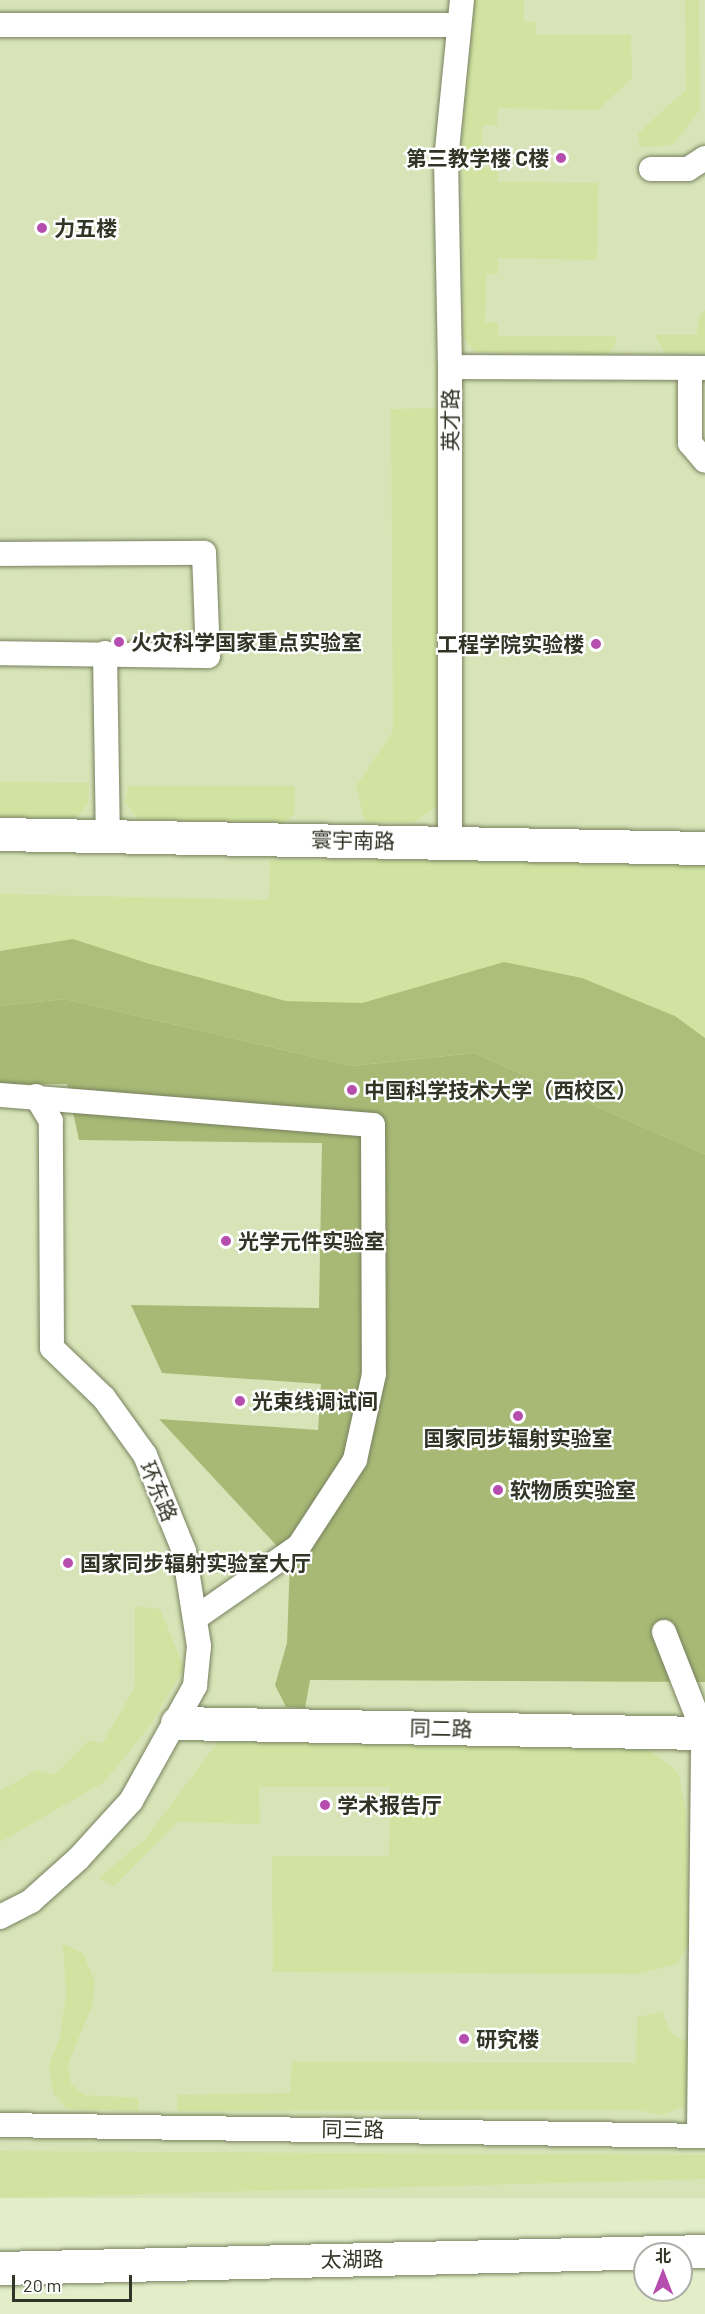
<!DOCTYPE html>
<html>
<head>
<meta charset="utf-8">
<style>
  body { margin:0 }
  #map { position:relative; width:705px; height:2314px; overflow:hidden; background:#e3eec9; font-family:Barlow,"Noto Sans SC",sans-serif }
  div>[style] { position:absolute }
  .built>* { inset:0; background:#d8e4b8; transform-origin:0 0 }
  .green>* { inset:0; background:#d2e3a1 }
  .forest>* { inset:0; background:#a8b975 }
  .water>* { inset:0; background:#adbe7a }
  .roads { filter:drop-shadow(0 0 2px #78815f) drop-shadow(0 0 2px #78815f) }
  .service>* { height:24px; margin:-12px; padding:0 12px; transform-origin:12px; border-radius:12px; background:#fff }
  .minor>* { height:33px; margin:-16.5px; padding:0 16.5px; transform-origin:16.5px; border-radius:16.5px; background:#fff }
  .secondary>* { height:33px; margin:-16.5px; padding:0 16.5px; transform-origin:16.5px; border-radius:16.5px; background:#fff }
  .dots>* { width:16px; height:16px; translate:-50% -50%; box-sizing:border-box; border:3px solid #fff; border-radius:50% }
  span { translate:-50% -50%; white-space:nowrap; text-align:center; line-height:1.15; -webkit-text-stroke:4.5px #fff; paint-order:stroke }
  .poi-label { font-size:21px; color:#313526; font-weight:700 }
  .right { translate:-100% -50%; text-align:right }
  .left { translate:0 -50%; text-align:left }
  .street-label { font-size:21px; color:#313526 }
  .north { position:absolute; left:633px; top:2242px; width:60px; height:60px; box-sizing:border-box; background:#fff; border:2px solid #adaea8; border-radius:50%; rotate:0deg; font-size:16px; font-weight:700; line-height:24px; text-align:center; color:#313526 }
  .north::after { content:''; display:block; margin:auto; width:21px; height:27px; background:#b64eb0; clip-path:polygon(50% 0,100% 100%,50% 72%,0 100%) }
  .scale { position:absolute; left:12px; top:2275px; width:120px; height:27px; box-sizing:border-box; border:3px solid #313526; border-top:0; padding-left:8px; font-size:18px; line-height:21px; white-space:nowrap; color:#313526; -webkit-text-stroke:4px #fff; paint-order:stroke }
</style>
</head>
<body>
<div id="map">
  <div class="built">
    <div style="left:0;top:0;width:705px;height:2198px"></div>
  </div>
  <div class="green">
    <div style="clip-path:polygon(474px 0,524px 0,524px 22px,536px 22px,536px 35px,631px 35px,632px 78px,598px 110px,498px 108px,497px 125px,482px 125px,482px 168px,498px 168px,498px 182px,598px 183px,597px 260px,498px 258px,498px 274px,486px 274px,485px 322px,498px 323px,498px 336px,615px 336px,616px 344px,608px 354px,475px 352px,464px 337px,462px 111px)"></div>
    <div style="clip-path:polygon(685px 0,699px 0,700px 110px,673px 145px,639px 147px,638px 133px,686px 90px)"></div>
    <div style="clip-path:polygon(705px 310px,705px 353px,665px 353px,655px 335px,696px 335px,700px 315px)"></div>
    <div style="clip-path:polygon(440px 408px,439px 805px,413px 823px,365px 822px,356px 786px,393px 731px,391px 409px)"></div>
    <div style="clip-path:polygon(0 782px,89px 783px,88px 804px,76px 818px,0 818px)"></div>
    <div style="clip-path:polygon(129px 786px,295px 786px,294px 815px,282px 823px,139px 820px,125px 802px)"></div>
    <div style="clip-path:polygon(270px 860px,705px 862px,705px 1038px,675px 1016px,582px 978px,504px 962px,362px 1003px,286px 1001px,150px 964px,73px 939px,0 951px,0 894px,269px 900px)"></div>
    <div style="clip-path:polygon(135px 1606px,160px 1609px,184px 1668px,149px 1727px,104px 1782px,0 1842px,0 1791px,37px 1770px,55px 1775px,89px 1740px,102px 1744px,135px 1687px)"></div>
    <div style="clip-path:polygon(220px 1739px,642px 1745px,678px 1772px,686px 1811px,689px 1943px,677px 1964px,637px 1974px,273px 1972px,272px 1856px,389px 1856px,390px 1787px,259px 1787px,260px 1824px,177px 1822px,114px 1886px,99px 1878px,145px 1839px)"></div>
    <div style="clip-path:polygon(63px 1944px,83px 1953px,95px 1982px,92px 2006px,68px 2064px,71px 2084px,85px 2095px,139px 2098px,138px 2111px,67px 2109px,53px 2093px,49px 2065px,60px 2037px,66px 1994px)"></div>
    <div style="clip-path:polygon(662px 2012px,671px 2033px,690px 2044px,690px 2076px,684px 2106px,662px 2115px,637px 2110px,178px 2111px,177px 2095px,290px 2093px,292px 2062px,636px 2063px,637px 2017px)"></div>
    <div style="clip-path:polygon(0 2151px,705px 2155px,705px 2179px,0 2198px)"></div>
  </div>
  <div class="forest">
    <div style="clip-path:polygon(65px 999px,352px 1066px,474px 1053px,705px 1154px,705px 1682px,310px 1680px,305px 1708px,286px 1707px,275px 1685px,287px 1643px,290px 1560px,159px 1419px,318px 1430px,321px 1384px,162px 1373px,131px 1305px,319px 1308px,322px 1143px,79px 1140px,67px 1084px,0 1084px,0 1006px)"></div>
  </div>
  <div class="water">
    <div style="clip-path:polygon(73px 939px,150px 964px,286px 1001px,362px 1003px,504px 962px,582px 978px,675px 1016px,705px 1038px,705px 1154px,474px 1053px,352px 1066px,65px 999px,0 1006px,0 951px)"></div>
  </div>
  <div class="roads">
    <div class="service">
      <div style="left:0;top:25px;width:457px"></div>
      <div style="left:651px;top:169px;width:37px"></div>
      <div style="left:688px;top:169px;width:20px;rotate:-33deg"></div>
      <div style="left:450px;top:367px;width:255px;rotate:0.2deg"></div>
      <div style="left:690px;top:368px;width:75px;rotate:90deg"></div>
      <div style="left:690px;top:443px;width:23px;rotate:50deg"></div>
      <div style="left:0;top:554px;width:204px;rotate:-0.3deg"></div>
      <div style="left:204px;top:553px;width:103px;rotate:87.8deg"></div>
      <div style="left:208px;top:656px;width:208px;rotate:-179.2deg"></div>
      <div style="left:105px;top:653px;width:183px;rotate:89.1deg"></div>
      <div style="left:450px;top:842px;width:475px;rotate:-90deg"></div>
      <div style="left:450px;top:367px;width:207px;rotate:-91.1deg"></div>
      <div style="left:446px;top:160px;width:161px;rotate:-84.3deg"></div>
      <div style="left:0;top:1095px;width:374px;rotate:4.6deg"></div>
      <div style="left:373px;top:1125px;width:249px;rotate:89.8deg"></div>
      <div style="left:374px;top:1374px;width:88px;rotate:102.5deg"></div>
      <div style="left:355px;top:1460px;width:103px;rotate:123.1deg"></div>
      <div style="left:299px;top:1546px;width:124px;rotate:145.2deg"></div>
      <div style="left:664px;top:1632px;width:112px;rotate:68.5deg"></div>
      <div style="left:0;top:1917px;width:35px;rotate:-27deg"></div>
      <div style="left:31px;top:1901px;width:63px;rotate:-41.8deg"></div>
      <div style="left:78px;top:1859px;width:79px;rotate:-47.6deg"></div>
      <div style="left:131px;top:1801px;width:132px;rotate:-60.9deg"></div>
      <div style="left:195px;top:1686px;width:40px;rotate:-84.3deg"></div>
      <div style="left:199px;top:1646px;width:96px;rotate:-99deg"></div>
      <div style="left:184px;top:1551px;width:104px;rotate:-112.1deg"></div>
      <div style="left:145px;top:1455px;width:70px;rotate:-125.7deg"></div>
      <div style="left:104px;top:1398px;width:72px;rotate:-136.1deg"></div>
      <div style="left:52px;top:1348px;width:227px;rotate:-90.3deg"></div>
      <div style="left:51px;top:1121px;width:29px;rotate:-121deg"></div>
      <div style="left:0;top:2125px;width:705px;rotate:0.89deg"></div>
      <div style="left:699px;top:2133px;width:400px;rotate:-89.4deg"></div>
    </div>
    <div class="minor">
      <div style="left:0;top:834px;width:705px;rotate:1.14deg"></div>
      <div style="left:177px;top:1723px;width:528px;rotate:1.09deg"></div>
    </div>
    <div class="secondary">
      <div style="left:0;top:2268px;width:705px;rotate:-1.38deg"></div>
    </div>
  </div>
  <div class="dots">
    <div style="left:561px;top:158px;background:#b64eb0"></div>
    <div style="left:42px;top:228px;background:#b64eb0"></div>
    <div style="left:119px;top:642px;background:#b64eb0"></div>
    <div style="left:596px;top:644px;background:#b64eb0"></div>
    <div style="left:352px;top:1090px;background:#b64eb0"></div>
    <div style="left:226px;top:1241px;background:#b64eb0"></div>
    <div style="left:240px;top:1401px;background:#b64eb0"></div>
    <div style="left:518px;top:1416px;background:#b64eb0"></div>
    <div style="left:498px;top:1490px;background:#b64eb0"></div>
    <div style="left:68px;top:1563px;background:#b64eb0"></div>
    <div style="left:325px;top:1805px;background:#b64eb0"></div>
    <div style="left:464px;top:2039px;background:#b64eb0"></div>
  </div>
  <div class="poi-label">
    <span class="right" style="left:549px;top:158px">第三教学楼 C楼</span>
    <span class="left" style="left:54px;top:228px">力五楼</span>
    <span class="left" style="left:131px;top:642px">火灾科学国家重点实验室</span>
    <span class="right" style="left:584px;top:644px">工程学院实验楼</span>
    <span class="left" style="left:364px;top:1090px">中国科学技术大学（西校区）</span>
    <span class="left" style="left:238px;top:1241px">光学元件实验室</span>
    <span class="left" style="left:252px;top:1401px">光束线调试间</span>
    <span style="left:518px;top:1438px">国家同步辐射实验室</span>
    <span class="left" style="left:510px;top:1490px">软物质实验室</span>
    <span class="left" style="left:80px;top:1563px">国家同步辐射实验室大厅</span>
    <span class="left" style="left:337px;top:1805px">学术报告厅</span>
    <span class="left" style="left:476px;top:2039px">研究楼</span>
  </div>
  <div class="street-label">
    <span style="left:450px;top:420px;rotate:-90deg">英才路</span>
    <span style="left:353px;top:840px;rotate:1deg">寰宇南路</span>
    <span style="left:159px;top:1491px;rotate:67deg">环东路</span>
    <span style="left:441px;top:1728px;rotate:1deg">同二路</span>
    <span style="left:353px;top:2129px;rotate:1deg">同三路</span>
    <span style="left:352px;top:2259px;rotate:-1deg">太湖路</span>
  </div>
  <div class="north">北</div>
  <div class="scale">20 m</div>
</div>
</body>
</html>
